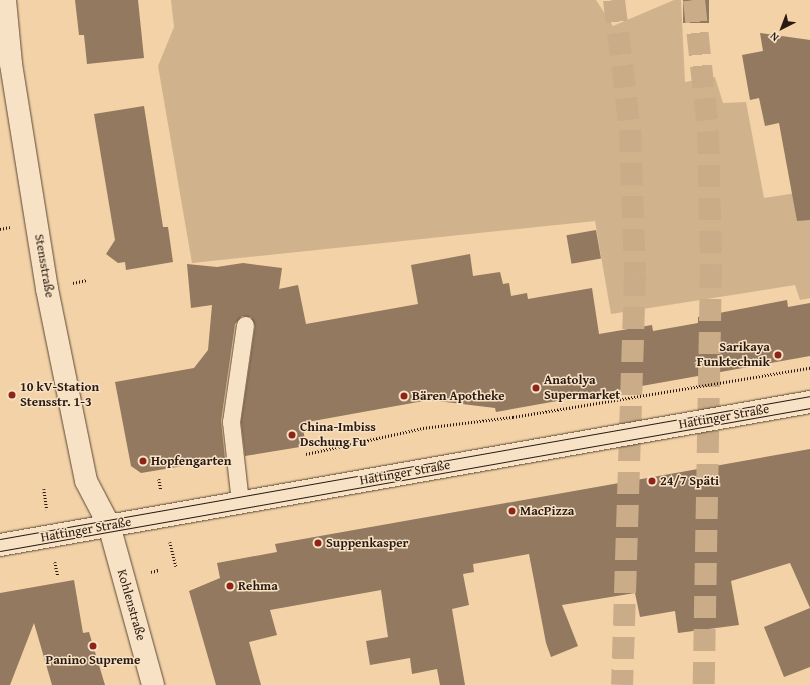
<!DOCTYPE html>
<html>
<head>
<meta charset="utf-8">
<style>
  body { margin:0 }
  #map { position:relative; width:810px; height:685px; overflow:hidden; background:#f2d2a6; font-family:"Gentium Book Plus",serif }
  div>[style] { position:absolute }
  .green>* { inset:0; background:#d0b38d }
  .building>* { inset:0; background:#92795f; transform-origin:0 0 }
  .motorway-tunnel>* { height:22px; margin-top:-11px; transform-origin:0; background:repeating-linear-gradient(90deg,#caad88 0 22px,transparent 0 33px) }
  .path>* { height:2.5px; margin-top:-1.25px; transform-origin:0; background:repeating-linear-gradient(90deg,#291912 0 1px,transparent 0 3px) }
  .roads { filter:drop-shadow(0 0 1px #5b4737) drop-shadow(0 0 1px #5b4737) }
  .service>* { height:17px; margin:-8.5px; padding:0 8.5px; transform-origin:8.5px; border-radius:8.5px; background:#f7e2c5 }
  .tertiary>* { height:22px; margin:-11px; padding:0 11px; transform-origin:11px; border-radius:11px; background:#f7e2c5 }
  .secondary>* { height:22px; margin:-11px; padding:0 11px; transform-origin:11px; border-radius:11px; background:#f7e2c5 }
  .tram>* { height:1px; margin:-0.5px; padding:0 0.5px; transform-origin:0.5px; border-radius:0.5px; background:#291912 }
  .dots>* { width:11px; height:11px; translate:-50% -50%; box-sizing:border-box; border:2px solid #f7e2c5; border-radius:50% }
  span { translate:-50% -50%; white-space:nowrap; text-align:center; line-height:1.15; -webkit-text-stroke:3px #f7e2c5; paint-order:stroke }
  .street-label { font-size:13px; color:#291912 }
  .poi-label { font-size:13px; color:#291912; font-weight:700 }
  .right { translate:-100% -50%; text-align:right }
  .left { translate:0 -50%; text-align:left }
  .north { position:absolute; left:762px; top:8px; width:40px; height:40px; -webkit-text-stroke:3px #f7e2c5; paint-order:stroke; rotate:222deg; font-size:11px; font-weight:700; line-height:16px; text-align:center; color:#291912 }
  .north::after { content:''; display:block; margin:auto; width:14px; height:18px; background:#291912; clip-path:polygon(50% 0,100% 100%,50% 72%,0 100%) }
</style>
</head>
<body>
<div id="map">
  <div class="green">
    <div style="clip-path:polygon(171px 0,596px 0,613px 26px,674px 0,681px 0,685px 82px,715px 77px,723px 103px,746px 102px,764px 198px,810px 191px,810px 298px,800px 300px,795px 285px,611px 314px,595px 221px,192px 263px,158px 66px,174px 27px)"></div>
  </div>
  <div class="building">
    <div style="clip-path:polygon(75px 0,138px 0,144px 58px,87px 64px,84px 35px,79px 35px)"></div>
    <div style="left:683px;top:0;width:26px;height:23px"></div>
    <div style="clip-path:polygon(760px 33px,810px 40px,810px 220px,797px 221px,779px 123px,765px 126px,759px 98px,750px 100px,742px 55px,763px 51px)"></div>
    <div style="clip-path:polygon(144px 106px,163px 227px,168px 227px,173px 262px,126px 270px,125px 262px,118px 263px,106px 254px,115px 240px,94px 114px)"></div>
    <div style="left:596px;top:230px;width:29px;height:30px;rotate:80deg"></div>
    <div style="clip-path:polygon(470px 254px,473px 276px,500px 272px,503px 284px,509px 283px,511px 296px,527px 293px,528px 299px,592px 288px,599px 334px,652px 325px,653px 331px,698px 323px,698px 317px,787px 300px,788px 307px,810px 303px,810px 356px,496px 412px,495px 408px,429px 400px,302px 423px,306px 446px,245px 456px,241px 422px,255px 326px,251px 317px,242px 316px,235px 324px,221px 421px,225px 459px,141px 473px,131px 466px,115px 382px,194px 368px,208px 350px,212px 305px,191px 308px,187px 264px,217px 267px,243px 263px,282px 268px,279px 289px,298px 285px,306px 324px,418px 304px,411px 265px)"></div>
    <div style="clip-path:polygon(810px 449px,810px 608px,790px 563px,731px 581px,739px 625px,678px 633px,675px 611px,640px 617px,635px 593px,562px 605px,578px 646px,551px 657px,546px 643px,529px 554px,473px 564px,474px 572px,463px 574px,469px 605px,452px 609px,465px 685px,440px 685px,437px 669px,412px 674px,410px 658px,370px 665px,366px 641px,388px 637px,381px 590px,270px 610px,277px 635px,249px 642px,261px 685px,216px 685px,189px 591px,220px 578px,217px 563px,277px 552px,275px 544px)"></div>
    <div style="clip-path:polygon(74px 580px,83px 633px,89px 632px,105px 685px,52px 685px,34px 623px,10px 685px,0 685px,0 593px)"></div>
    <div style="clip-path:polygon(810px 608px,810px 667px,784px 677px,764px 627px)"></div>
  </div>
  <div class="motorway-tunnel">
    <div style="left:614px;top:0;width:131px;rotate:83deg"></div>
    <div style="left:630px;top:130px;width:144px;rotate:88deg"></div>
    <div style="left:635px;top:274px;width:411px;rotate:91.8deg"></div>
    <div style="left:694px;top:0;width:133px;rotate:83.9deg"></div>
    <div style="left:708px;top:132px;width:134px;rotate:88.7deg"></div>
    <div style="left:711px;top:266px;width:419px;rotate:91deg"></div>
  </div>
  <div class="path">
    <div style="left:0;top:229px;width:10px;rotate:-11deg"></div>
    <div style="left:73px;top:283px;width:14px;rotate:-12deg"></div>
    <div style="left:306px;top:454px;width:120px;rotate:-12.5deg"></div>
    <div style="left:423px;top:428px;width:91px;rotate:-7deg"></div>
    <div style="left:513px;top:417px;width:301px;rotate:-9.4deg"></div>
    <div style="left:159px;top:479px;width:11px;rotate:80deg"></div>
    <div style="left:44px;top:489px;width:21px;rotate:82deg"></div>
    <div style="left:170px;top:542px;width:25px;rotate:76deg"></div>
    <div style="left:55px;top:562px;width:14px;rotate:78deg"></div>
    <div style="left:151px;top:572px;width:8px;rotate:-14deg"></div>
  </div>
  <div class="roads">
    <div class="service">
      <div style="left:240px;top:502px;width:81px;rotate:-96.4deg"></div>
      <div style="left:231px;top:422px;width:98px;rotate:-81.8deg"></div>
    </div>
    <div class="tertiary">
      <div style="left:5px;top:0;width:64px;rotate:84.6deg"></div>
      <div style="left:11px;top:64px;width:228px;rotate:80.9deg"></div>
      <div style="left:47px;top:289px;width:196px;rotate:78.5deg"></div>
      <div style="left:86px;top:481px;width:50px;rotate:62.4deg"></div>
      <div style="left:109px;top:525px;width:166px;rotate:74.6deg"></div>
    </div>
    <div class="secondary">
      <div style="left:0;top:545px;width:823px;rotate:-10.01deg"></div>
    </div>
  </div>
  <div class="tram">
    <div style="left:0;top:539px;width:823px;rotate:-10.01deg"></div>
    <div style="left:0;top:551px;width:823px;rotate:-10.01deg"></div>
  </div>
  <div class="dots">
    <div style="left:778px;top:355px;background:#8f2418"></div>
    <div style="left:536px;top:388px;background:#8f2418"></div>
    <div style="left:12px;top:395px;background:#8f2418"></div>
    <div style="left:404px;top:396px;background:#8f2418"></div>
    <div style="left:292px;top:435px;background:#8f2418"></div>
    <div style="left:143px;top:461px;background:#8f2418"></div>
    <div style="left:652px;top:481px;background:#8f2418"></div>
    <div style="left:512px;top:511px;background:#8f2418"></div>
    <div style="left:318px;top:543px;background:#8f2418"></div>
    <div style="left:230px;top:586px;background:#8f2418"></div>
    <div style="left:93px;top:646px;background:#8f2418"></div>
  </div>
  <div class="street-label">
    <span style="left:44px;top:266px;rotate:80deg">Stensstraße</span>
    <span style="left:724px;top:417px;rotate:-10deg">Hattinger Straße</span>
    <span style="left:405px;top:473px;rotate:-10deg">Hattinger Straße</span>
    <span style="left:86px;top:530px;rotate:-10deg">Hattinger Straße</span>
    <span style="left:131px;top:605px;rotate:74deg">Kohlenstraße</span>
  </div>
  <div class="poi-label">
    <span class="right" style="left:770px;top:355px">Sarikaya<br>Funktechnik</span>
    <span class="left" style="left:544px;top:388px">Anatolya<br>Supermarket</span>
    <span class="left" style="left:20px;top:395px">10 kV-Station<br>Stensstr. 1-3</span>
    <span class="left" style="left:412px;top:396px">Bären Apotheke</span>
    <span class="left" style="left:300px;top:435px">China-Imbiss<br>Dschung Fu</span>
    <span class="left" style="left:151px;top:461px">Hopfengarten</span>
    <span class="left" style="left:660px;top:481px">24/7 Späti</span>
    <span class="left" style="left:520px;top:511px">MacPizza</span>
    <span class="left" style="left:326px;top:543px">Suppenkasper</span>
    <span class="left" style="left:238px;top:586px">Rehma</span>
    <span style="left:93px;top:660px">Panino Supreme</span>
  </div>
  <div class="north">N</div>
</div>
</body>
</html>
